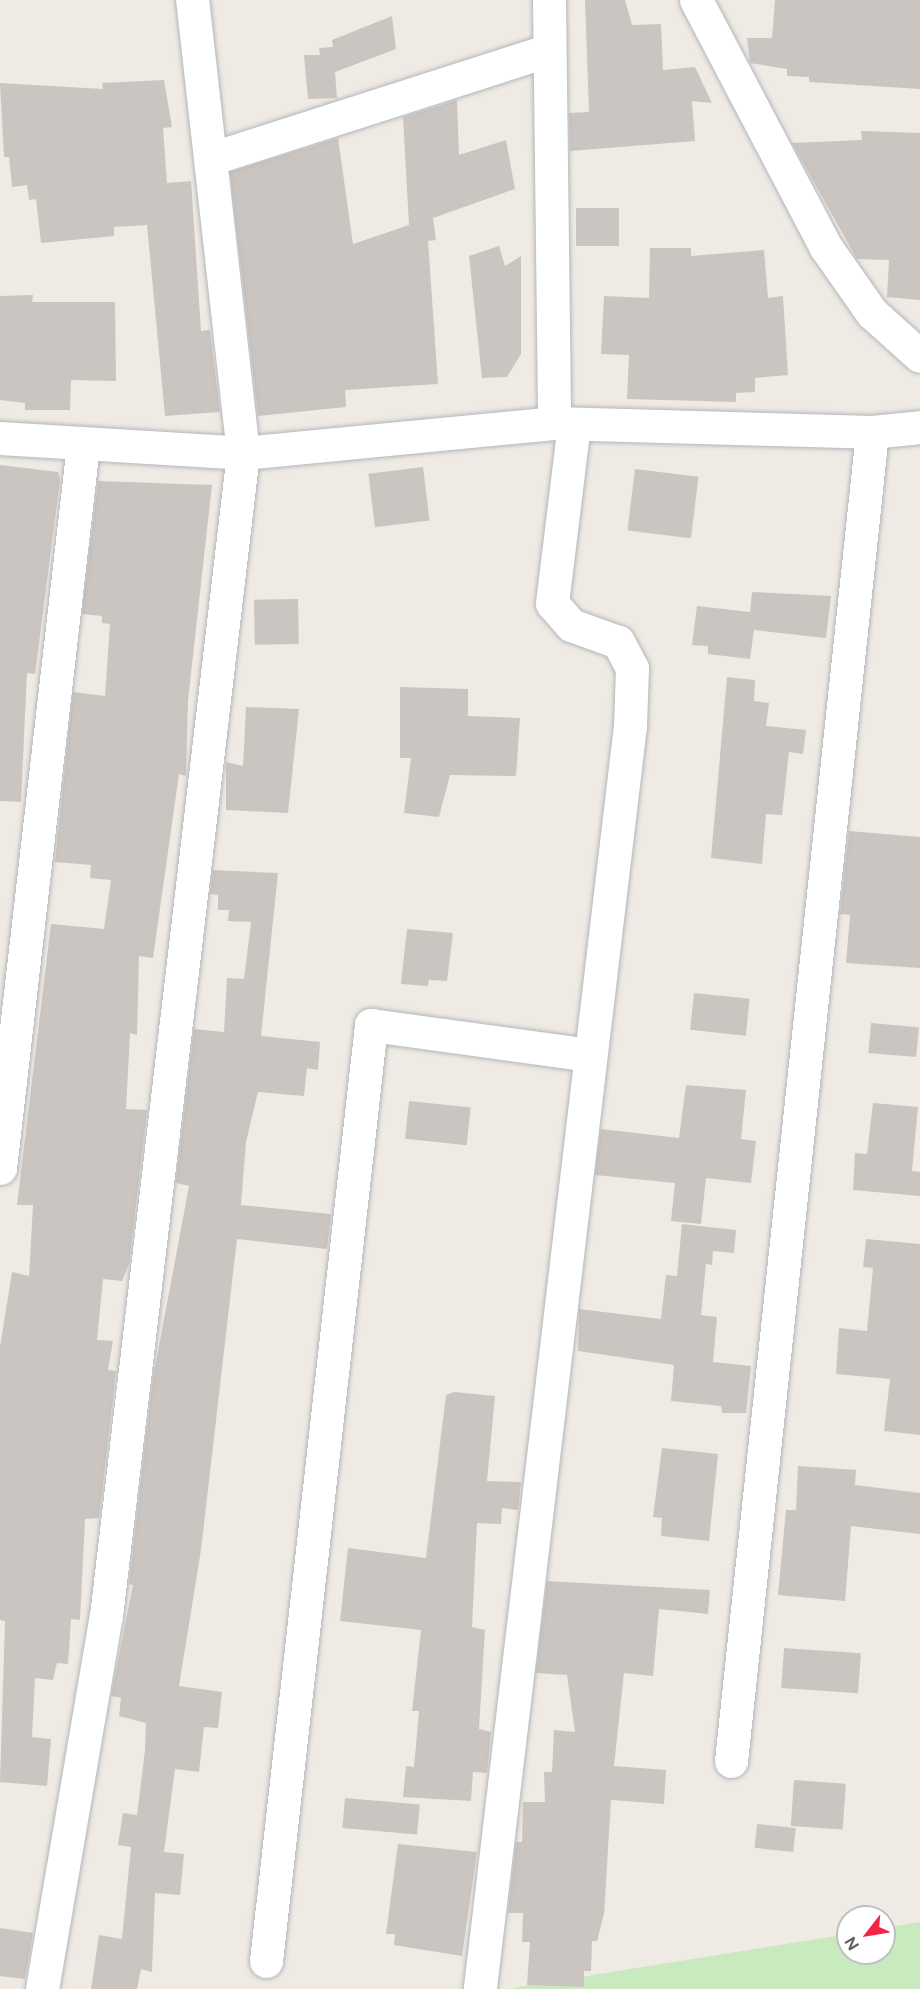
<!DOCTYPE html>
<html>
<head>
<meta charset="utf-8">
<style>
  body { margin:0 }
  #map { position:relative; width:920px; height:1989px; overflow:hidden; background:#f0eae4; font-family:Figtree,sans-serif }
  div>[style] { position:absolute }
  .green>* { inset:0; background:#c9e9bf }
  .building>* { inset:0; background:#cbc5c1; transform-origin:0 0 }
  .roads { filter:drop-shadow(0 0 2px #b2b7ba) drop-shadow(0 0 2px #b2b7ba) }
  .minor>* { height:33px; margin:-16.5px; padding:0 16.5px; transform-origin:16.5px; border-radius:16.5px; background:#fff }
  .tertiary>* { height:33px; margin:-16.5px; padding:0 16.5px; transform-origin:16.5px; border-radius:16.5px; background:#fff }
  span { translate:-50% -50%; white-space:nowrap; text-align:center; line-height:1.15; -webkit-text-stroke:4.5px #fff; paint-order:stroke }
  .north { position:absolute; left:836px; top:1905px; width:60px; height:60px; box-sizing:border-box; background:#fff; border:2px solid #bec1c2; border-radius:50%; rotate:239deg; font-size:16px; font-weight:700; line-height:24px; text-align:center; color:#5c6366 }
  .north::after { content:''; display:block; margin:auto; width:21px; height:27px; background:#f62345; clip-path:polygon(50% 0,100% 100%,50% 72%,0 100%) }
</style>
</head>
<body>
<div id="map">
  <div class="green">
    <div style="clip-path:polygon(920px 1922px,920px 1989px,506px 1989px,848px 1934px,848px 1953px,884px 1953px,884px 1928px)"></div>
  </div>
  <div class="building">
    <div style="clip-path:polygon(585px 0,625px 0,632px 25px,661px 24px,663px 70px,695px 67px,712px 103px,692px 101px,695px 141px,570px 151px,569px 113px,589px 112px)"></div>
    <div style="clip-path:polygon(775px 0,920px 0,920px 89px,809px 82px,809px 77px,787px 76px,787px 69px,750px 63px,747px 38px,772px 38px)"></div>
    <div style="clip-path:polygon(392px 16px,396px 49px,335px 72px,337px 98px,308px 99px,304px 55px,320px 55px,319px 48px,333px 47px,332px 40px)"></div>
    <div style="clip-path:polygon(164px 80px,172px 127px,163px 128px,167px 183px,191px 181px,201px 331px,210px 330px,220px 412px,165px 416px,147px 225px,114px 227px,114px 236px,41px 243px,36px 199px,29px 200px,27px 185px,12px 187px,9px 157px,4px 157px,0 83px,103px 89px,102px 83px)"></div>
    <div style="clip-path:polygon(457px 100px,459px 155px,506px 140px,515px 189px,433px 218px,436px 240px,428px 241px,438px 384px,345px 390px,346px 407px,258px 416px,230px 172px,338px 138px,353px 244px,409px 225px,403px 117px)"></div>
    <div style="clip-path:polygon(861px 131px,920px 133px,920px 300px,887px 297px,889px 260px,857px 259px,792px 143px,862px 140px)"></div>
    <div style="left:576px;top:208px;width:43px;height:38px"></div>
    <div style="clip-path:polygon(499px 246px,505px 266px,521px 256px,521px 354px,507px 377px,482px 378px,469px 256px)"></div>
    <div style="clip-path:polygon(650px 248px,691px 248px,691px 256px,764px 250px,768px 298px,783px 296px,788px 375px,755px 378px,755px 392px,736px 393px,736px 402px,627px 399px,629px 355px,601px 354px,604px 296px,649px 298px)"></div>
    <div style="clip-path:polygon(33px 295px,32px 302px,115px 302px,116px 381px,71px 380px,70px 410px,25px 410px,25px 403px,0 400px,0 296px)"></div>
    <div style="clip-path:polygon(0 465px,58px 472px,60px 480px,35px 674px,27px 673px,21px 802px,0 801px)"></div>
    <div style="left:423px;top:467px;width:54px;height:55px;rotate:83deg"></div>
    <div style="left:635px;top:469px;width:64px;height:62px;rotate:7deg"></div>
    <div style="clip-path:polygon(98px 481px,212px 485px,188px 701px,186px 776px,179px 774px,153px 958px,139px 956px,137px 1035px,130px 1033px,126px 1109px,147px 1110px,129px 1264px,122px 1281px,103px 1279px,97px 1340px,113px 1341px,108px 1370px,116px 1371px,99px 1518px,85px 1519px,80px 1620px,71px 1619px,68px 1664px,57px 1663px,53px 1680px,35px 1678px,32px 1737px,51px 1739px,47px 1786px,0 1782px,5px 1621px,0 1620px,0 1347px,12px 1272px,29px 1276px,33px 1205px,17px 1205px,51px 924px,104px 929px,111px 880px,90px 878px,91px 865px,55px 862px,73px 692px,105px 696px,110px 624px,102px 623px,102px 616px,82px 614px)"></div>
    <div style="clip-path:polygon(752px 592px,831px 596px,826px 638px,754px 630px,750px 659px,708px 654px,708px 646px,692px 645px,697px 606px,750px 612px)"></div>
    <div style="left:298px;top:599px;width:45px;height:44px;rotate:89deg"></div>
    <div style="clip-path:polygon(727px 677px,755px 680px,754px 701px,769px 703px,766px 726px,806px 730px,803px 754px,789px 752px,782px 815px,766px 814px,762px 864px,711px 858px)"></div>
    <div style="clip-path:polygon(400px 687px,468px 689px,468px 716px,520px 718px,516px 776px,450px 775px,439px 817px,404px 813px,411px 758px,400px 758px)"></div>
    <div style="clip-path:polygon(246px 707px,299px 709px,288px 813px,226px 810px,226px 762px,243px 766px)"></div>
    <div style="clip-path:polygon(849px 831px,920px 837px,920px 968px,846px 963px,850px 915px,840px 914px)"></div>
    <div style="clip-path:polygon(213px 870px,278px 873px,261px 1036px,320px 1042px,318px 1070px,307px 1068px,304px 1096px,258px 1092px,246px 1142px,241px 1205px,331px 1214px,327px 1249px,237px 1239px,201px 1550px,179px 1686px,222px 1692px,218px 1728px,204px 1727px,199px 1772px,175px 1769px,164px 1852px,184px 1854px,180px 1895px,155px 1893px,152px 1972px,141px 1969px,137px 1989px,91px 1989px,99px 1935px,122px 1939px,131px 1847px,118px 1845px,123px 1813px,137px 1815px,145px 1750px,146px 1723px,119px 1716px,121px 1698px,111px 1696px,133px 1585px,129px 1584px,153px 1378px,189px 1186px,176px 1183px,194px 1029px,224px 1032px,227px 978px,244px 979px,251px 922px,228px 921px,229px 910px,218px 910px,218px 895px,210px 894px)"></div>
    <div style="clip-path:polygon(407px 929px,453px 933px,447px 981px,429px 980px,428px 986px,401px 984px)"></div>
    <div style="left:694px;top:993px;width:56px;height:37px;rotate:6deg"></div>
    <div style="left:871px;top:1023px;width:48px;height:30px;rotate:5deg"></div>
    <div style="clip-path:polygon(686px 1085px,746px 1090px,741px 1139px,756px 1141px,751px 1183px,706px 1178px,701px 1224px,671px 1221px,675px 1183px,595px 1175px,601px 1129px,679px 1138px)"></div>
    <div style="left:409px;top:1101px;width:62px;height:38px;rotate:6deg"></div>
    <div style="clip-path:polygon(873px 1103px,918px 1107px,912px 1171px,920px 1172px,920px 1196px,853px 1190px,855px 1153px,867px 1154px)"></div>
    <div style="clip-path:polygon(682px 1224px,736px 1230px,734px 1253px,713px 1251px,712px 1265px,706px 1264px,701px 1315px,717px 1317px,713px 1362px,751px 1366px,746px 1413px,722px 1413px,721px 1406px,671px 1401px,674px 1365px,578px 1351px,579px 1309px,661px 1319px,666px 1275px,677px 1276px)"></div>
    <div style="clip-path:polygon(866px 1239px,920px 1244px,920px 1435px,884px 1431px,890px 1379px,836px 1374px,839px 1328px,867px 1331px,873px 1268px,863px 1267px)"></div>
    <div style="clip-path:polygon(454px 1392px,495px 1396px,487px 1481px,521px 1482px,518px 1510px,502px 1508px,501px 1524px,477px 1523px,472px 1627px,485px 1630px,479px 1729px,491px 1732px,487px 1773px,473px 1772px,471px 1801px,403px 1797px,406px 1766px,414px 1767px,419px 1711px,412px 1711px,421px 1630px,340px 1621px,348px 1548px,426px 1558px,446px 1395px)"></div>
    <div style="clip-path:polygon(662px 1448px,718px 1454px,709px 1541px,661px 1536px,662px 1518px,653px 1517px)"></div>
    <div style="clip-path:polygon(798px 1466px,856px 1470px,855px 1485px,920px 1493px,920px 1534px,851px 1526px,845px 1601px,778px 1595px,786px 1510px,796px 1510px)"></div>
    <div style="clip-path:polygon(547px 1581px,710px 1590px,708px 1614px,659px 1609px,653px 1676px,624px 1673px,614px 1766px,666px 1770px,664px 1804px,611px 1800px,604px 1914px,597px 1941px,592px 1941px,591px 1971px,584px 1971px,584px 1987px,527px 1985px,530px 1942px,522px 1942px,523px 1913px,508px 1913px,516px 1842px,522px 1842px,523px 1802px,545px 1802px,544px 1772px,552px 1772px,554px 1730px,575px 1732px,567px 1675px,536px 1673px)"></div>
    <div style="left:784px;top:1648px;width:77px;height:40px;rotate:4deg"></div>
    <div style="left:794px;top:1780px;width:52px;height:46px;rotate:4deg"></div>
    <div style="left:345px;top:1798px;width:75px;height:30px;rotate:5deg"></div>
    <div style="left:757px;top:1824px;width:39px;height:24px;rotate:6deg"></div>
    <div style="clip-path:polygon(398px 1844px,477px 1852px,462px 1956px,394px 1945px,395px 1934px,386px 1934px)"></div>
    <div style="clip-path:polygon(0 1928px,33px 1933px,25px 1979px,0 1976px)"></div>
  </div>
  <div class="roads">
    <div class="minor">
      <div style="left:549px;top:0;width:423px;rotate:89.3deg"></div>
      <div style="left:696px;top:0;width:278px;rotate:62.3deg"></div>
      <div style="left:825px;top:246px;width:82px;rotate:55deg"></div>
      <div style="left:872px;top:313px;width:64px;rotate:41.9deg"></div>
      <div style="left:213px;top:158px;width:351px;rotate:-17.8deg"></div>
      <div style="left:0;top:1168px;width:728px;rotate:-83.45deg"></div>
      <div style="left:731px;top:1761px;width:1336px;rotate:-83.94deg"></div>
      <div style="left:266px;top:1961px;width:942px;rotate:-83.6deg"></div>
      <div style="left:371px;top:1025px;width:220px;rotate:7.8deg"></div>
      <div style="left:480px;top:1987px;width:1270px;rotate:-83.22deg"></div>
      <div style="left:630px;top:726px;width:58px;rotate:-88deg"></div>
      <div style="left:632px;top:668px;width:30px;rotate:-118deg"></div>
      <div style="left:618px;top:642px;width:50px;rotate:-160.1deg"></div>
      <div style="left:571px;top:625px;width:29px;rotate:-131deg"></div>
      <div style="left:552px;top:603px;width:180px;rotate:-83deg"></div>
      <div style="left:42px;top:1989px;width:378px;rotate:-80.3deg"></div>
      <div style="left:106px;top:1616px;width:1171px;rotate:-83.28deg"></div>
      <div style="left:243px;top:453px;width:456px;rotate:-96.4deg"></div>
    </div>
    <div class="tertiary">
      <div style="left:0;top:438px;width:243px;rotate:3.5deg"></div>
      <div style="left:243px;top:453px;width:312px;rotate:-5.5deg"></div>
      <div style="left:554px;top:423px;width:318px;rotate:1.6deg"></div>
      <div style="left:872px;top:432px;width:48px;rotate:-5.9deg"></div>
    </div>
  </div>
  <div class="north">N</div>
</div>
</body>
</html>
